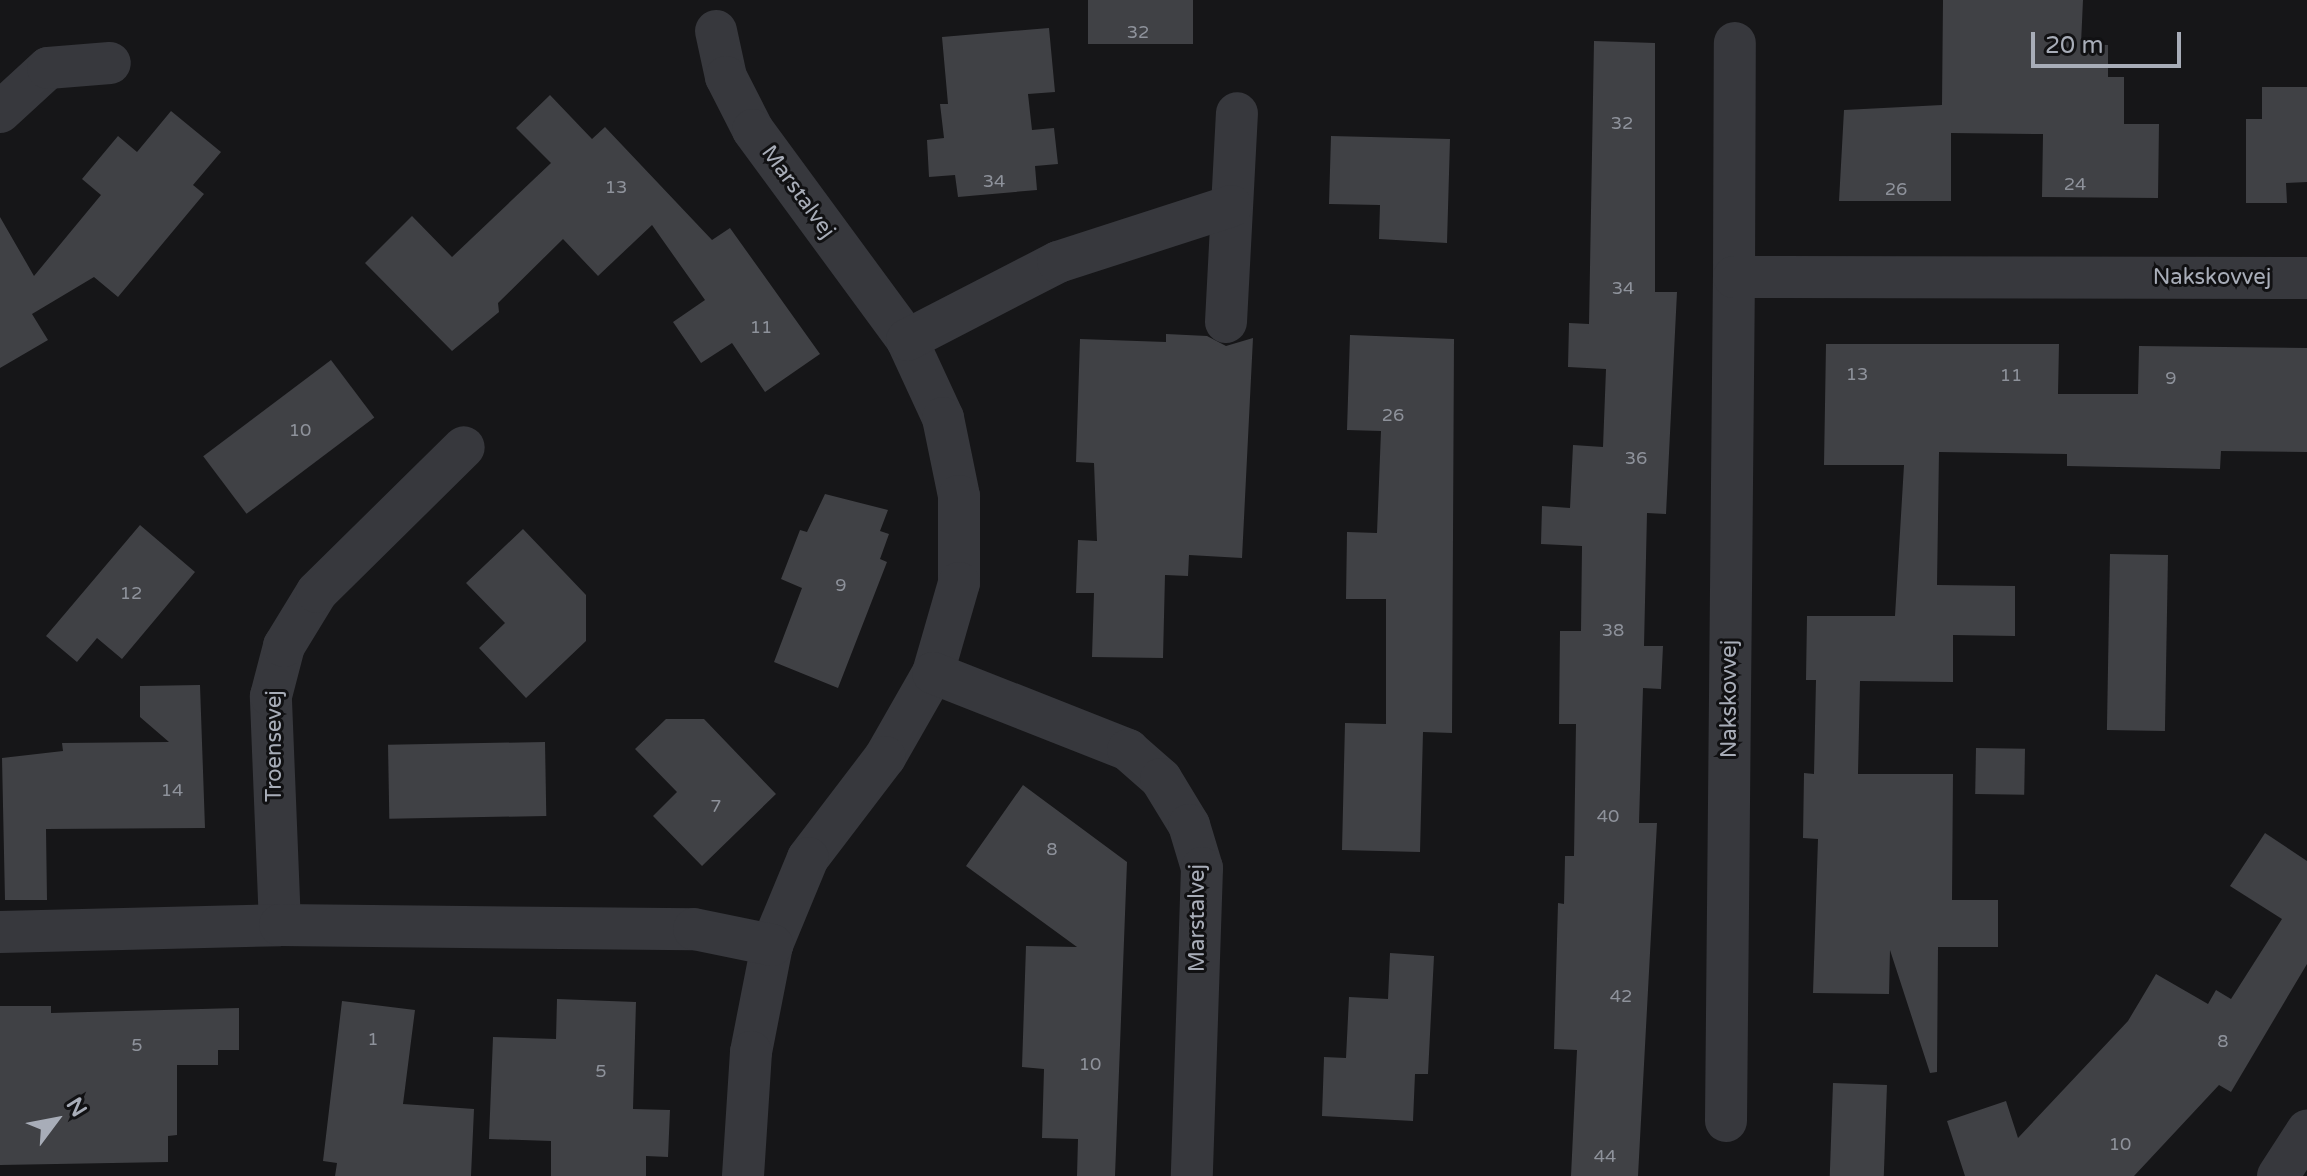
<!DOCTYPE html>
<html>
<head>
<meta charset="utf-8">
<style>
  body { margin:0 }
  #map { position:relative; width:2307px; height:1176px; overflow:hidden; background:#161618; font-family:"Varela Round",sans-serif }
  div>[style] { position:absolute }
  .building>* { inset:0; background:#404145; transform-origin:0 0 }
  .street>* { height:42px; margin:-21px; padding:0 21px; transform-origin:21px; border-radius:21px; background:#37383d }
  span { translate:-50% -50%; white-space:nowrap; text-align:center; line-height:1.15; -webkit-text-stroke:6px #111113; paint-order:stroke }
  .number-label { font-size:18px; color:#8e929b }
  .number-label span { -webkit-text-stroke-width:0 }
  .street-label { font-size:22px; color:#a8adb8 }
  .north { position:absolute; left:16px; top:1080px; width:80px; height:80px; -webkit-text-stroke:6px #111113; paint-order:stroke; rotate:58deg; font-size:22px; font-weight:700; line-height:32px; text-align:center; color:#a8adb8 }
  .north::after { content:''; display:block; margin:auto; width:28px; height:36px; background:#a8adb8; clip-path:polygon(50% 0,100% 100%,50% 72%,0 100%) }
  .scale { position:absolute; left:2031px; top:32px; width:150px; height:36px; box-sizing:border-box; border:4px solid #a8adb8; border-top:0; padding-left:10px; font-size:24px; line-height:28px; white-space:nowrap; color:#a8adb8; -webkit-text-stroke:6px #111113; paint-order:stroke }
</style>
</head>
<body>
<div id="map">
  <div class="building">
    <div style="left:1088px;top:0;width:105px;height:44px"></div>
    <div style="clip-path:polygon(1943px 0,2083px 0,2081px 44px,2108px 45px,2108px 77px,2124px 77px,2124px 124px,2159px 124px,2158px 198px,2042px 197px,2043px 134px,1951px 133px,1951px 201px,1839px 201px,1844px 110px,1942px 105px)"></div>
    <div style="clip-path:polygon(1049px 28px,1055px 92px,1028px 94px,1032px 130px,1054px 128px,1058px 164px,1035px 166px,1037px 190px,958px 197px,955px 175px,929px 177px,927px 140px,944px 138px,940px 104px,948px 104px,942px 37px)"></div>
    <div style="clip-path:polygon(1594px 41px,1655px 43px,1655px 292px,1677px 292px,1666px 514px,1647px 513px,1644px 646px,1663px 646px,1661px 689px,1643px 688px,1639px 823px,1657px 823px,1638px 1176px,1571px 1176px,1577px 1050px,1554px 1049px,1558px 903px,1564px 904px,1565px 856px,1574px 856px,1576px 724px,1559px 724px,1560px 631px,1581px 631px,1582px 546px,1541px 544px,1542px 506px,1570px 508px,1573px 445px,1603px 447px,1606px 369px,1568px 367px,1569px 323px,1589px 324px)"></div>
    <div style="clip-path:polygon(2262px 87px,2307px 87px,2307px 182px,2286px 183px,2287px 203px,2246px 203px,2246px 119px,2262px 119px)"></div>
    <div style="clip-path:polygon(550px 95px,592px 139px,605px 127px,712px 240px,730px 228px,820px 354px,765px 392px,732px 343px,701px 363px,673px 322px,705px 300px,652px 225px,598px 276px,563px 239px,498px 303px,499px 312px,452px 351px,365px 263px,412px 216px,452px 257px,551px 163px,516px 128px)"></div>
    <div style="clip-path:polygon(171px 111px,221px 152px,193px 185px,204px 194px,118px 297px,94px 277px,32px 314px,48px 340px,0 368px,0 217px,34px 276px,101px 195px,82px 179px,118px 136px,137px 152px)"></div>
    <div style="clip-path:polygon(1331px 136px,1450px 139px,1447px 243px,1379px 239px,1380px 205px,1329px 204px)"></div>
    <div style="clip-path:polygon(1166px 334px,1207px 336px,1226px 346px,1253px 338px,1242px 558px,1189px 555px,1188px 576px,1165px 575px,1163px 658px,1092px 657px,1094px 593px,1076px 593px,1078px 540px,1097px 541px,1094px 463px,1076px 462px,1080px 339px,1166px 342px)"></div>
    <div style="clip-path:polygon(1350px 335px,1454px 339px,1452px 733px,1423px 732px,1420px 852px,1342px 850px,1345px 723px,1386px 724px,1386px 599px,1346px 599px,1347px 532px,1377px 533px,1381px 431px,1347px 430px)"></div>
    <div style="clip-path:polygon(1826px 344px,2059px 344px,2058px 394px,2138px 394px,2139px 346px,2307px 348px,2307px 452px,2221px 451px,2220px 469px,2067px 466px,2067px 454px,1939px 452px,1937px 585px,2015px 586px,2015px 636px,1953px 635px,1953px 682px,1860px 681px,1858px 774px,1953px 774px,1952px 900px,1998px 900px,1998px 947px,1938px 947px,1937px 1072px,1930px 1073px,1890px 950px,1889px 994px,1813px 993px,1818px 839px,1803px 838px,1804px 773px,1814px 774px,1816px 680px,1806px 680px,1807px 616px,1895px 616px,1904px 465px,1824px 465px)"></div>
    <div style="left:331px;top:360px;width:72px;height:160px;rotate:53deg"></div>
    <div style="clip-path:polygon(825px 494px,888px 510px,880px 531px,889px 534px,880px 559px,887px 562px,838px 688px,774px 662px,802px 588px,781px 579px,800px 530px,807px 532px)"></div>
    <div style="clip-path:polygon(140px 525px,195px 572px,122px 659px,97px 638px,77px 662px,46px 636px)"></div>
    <div style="clip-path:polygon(523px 529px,586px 595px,586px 641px,526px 698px,479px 648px,505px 623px,466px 583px)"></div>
    <div style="left:2110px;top:554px;width:58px;height:176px;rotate:1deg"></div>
    <div style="clip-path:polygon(200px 685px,205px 828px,46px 829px,47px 900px,5px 900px,2px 758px,63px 751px,62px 743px,169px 742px,140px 717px,140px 686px)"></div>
    <div style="clip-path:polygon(666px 719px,704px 719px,776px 794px,702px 866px,653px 816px,677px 792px,635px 749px)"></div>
    <div style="left:545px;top:742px;width:74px;height:157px;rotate:89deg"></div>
    <div style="left:1976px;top:748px;width:49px;height:46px;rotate:1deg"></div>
    <div style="clip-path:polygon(1023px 785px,1127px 862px,1115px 1176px,1077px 1176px,1078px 1139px,1042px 1138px,1044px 1069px,1022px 1067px,1026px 946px,1077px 947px,966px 866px)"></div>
    <div style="clip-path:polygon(2265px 833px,2307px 861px,2307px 964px,2231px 1092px,2219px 1085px,2134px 1176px,1965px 1176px,1947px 1121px,2006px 1101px,2018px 1138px,2128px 1021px,2156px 974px,2208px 1004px,2216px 990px,2231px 999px,2282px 919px,2230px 886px)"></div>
    <div style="clip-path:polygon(1390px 953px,1434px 956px,1428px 1074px,1415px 1074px,1413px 1121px,1322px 1116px,1324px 1057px,1346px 1058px,1349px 997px,1388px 999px)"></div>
    <div style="clip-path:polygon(557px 999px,636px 1002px,633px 1109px,670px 1110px,668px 1157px,646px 1156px,646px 1176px,551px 1176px,551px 1141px,489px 1139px,493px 1037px,556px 1039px)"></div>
    <div style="clip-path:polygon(342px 1001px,415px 1010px,403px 1104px,474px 1109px,471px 1176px,335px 1176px,337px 1163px,323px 1161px)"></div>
    <div style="clip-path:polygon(0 1006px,51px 1006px,51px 1013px,239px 1008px,239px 1050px,218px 1050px,218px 1065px,177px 1065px,177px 1135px,168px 1136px,168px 1162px,0 1165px)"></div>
    <div style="left:1833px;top:1083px;width:54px;height:93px;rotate:2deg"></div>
  </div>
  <div class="street">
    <div style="left:716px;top:31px;width:47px;rotate:77.7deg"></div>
    <div style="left:726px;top:77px;width:59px;rotate:63deg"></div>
    <div style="left:753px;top:130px;width:260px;rotate:53.7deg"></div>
    <div style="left:907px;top:340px;width:86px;rotate:65.2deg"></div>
    <div style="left:943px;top:418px;width:80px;rotate:78.4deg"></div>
    <div style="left:959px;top:496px;width:87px;rotate:90deg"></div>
    <div style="left:959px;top:583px;width:94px;rotate:106.1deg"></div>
    <div style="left:933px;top:673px;width:97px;rotate:119.7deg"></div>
    <div style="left:885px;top:757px;width:127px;rotate:127.3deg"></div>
    <div style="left:808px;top:858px;width:94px;rotate:112.5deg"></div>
    <div style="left:772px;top:945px;width:109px;rotate:101.1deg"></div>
    <div style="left:751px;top:1052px;width:124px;rotate:93.7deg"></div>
    <div style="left:0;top:112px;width:65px;rotate:-42.5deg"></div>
    <div style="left:48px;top:68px;width:62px;rotate:-4.6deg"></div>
    <div style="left:1734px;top:277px;width:234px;rotate:-89.8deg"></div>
    <div style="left:1226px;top:322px;width:209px;rotate:-87deg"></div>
    <div style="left:907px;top:340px;width:170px;rotate:-27.3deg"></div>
    <div style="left:1058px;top:262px;width:182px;rotate:-17.9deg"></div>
    <div style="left:933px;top:673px;width:210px;rotate:21.5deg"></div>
    <div style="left:1128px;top:750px;width:44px;rotate:41.3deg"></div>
    <div style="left:1161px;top:779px;width:54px;rotate:58.7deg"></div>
    <div style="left:1189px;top:825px;width:45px;rotate:73.2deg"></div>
    <div style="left:1202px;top:868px;width:308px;rotate:91.9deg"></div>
    <div style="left:280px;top:925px;width:229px;rotate:-92.3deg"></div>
    <div style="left:271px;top:696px;width:52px;rotate:-75.4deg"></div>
    <div style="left:284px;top:646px;width:63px;rotate:-58.6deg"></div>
    <div style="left:317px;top:592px;width:206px;rotate:-44.6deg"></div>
    <div style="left:0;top:932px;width:280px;rotate:-1.4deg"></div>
    <div style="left:280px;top:925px;width:414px;rotate:0.6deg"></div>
    <div style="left:694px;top:929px;width:80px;rotate:11.6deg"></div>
    <div style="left:1726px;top:1121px;width:844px;rotate:-89.46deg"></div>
    <div style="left:1734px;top:277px;width:573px;rotate:0.1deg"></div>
    <div style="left:2278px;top:1176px;width:54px;rotate:-57.2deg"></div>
  </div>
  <div class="number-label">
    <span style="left:1138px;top:32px">32</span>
    <span style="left:1622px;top:123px">32</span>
    <span style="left:994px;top:181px">34</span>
    <span style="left:2075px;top:184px">24</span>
    <span style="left:616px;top:187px">13</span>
    <span style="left:1896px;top:189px">26</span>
    <span style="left:1623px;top:288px">34</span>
    <span style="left:761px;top:327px">11</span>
    <span style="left:1857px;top:374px">13</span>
    <span style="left:2011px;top:375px">11</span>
    <span style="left:2171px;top:378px">9</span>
    <span style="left:1393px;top:415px">26</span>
    <span style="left:300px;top:430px">10</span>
    <span style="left:1636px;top:458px">36</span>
    <span style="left:841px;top:585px">9</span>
    <span style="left:131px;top:593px">12</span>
    <span style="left:1613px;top:630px">38</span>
    <span style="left:172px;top:790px">14</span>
    <span style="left:716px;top:806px">7</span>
    <span style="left:1608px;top:816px">40</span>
    <span style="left:1052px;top:849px">8</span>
    <span style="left:1621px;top:996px">42</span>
    <span style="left:373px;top:1039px">1</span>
    <span style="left:2223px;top:1041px">8</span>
    <span style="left:137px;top:1045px">5</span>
    <span style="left:1090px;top:1064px">10</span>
    <span style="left:601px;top:1071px">5</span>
    <span style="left:2120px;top:1144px">10</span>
    <span style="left:1605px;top:1156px">44</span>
  </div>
  <div class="street-label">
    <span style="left:798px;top:192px;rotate:54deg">Marstalvej</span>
    <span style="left:2212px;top:278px">Nakskovvej</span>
    <span style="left:1730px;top:699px;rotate:-90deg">Nakskovvej</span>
    <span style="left:275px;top:746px;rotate:-90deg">Troensevej</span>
    <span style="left:1198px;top:918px;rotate:-90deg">Marstalvej</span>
  </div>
  <div class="north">N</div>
  <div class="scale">20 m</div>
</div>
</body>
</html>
